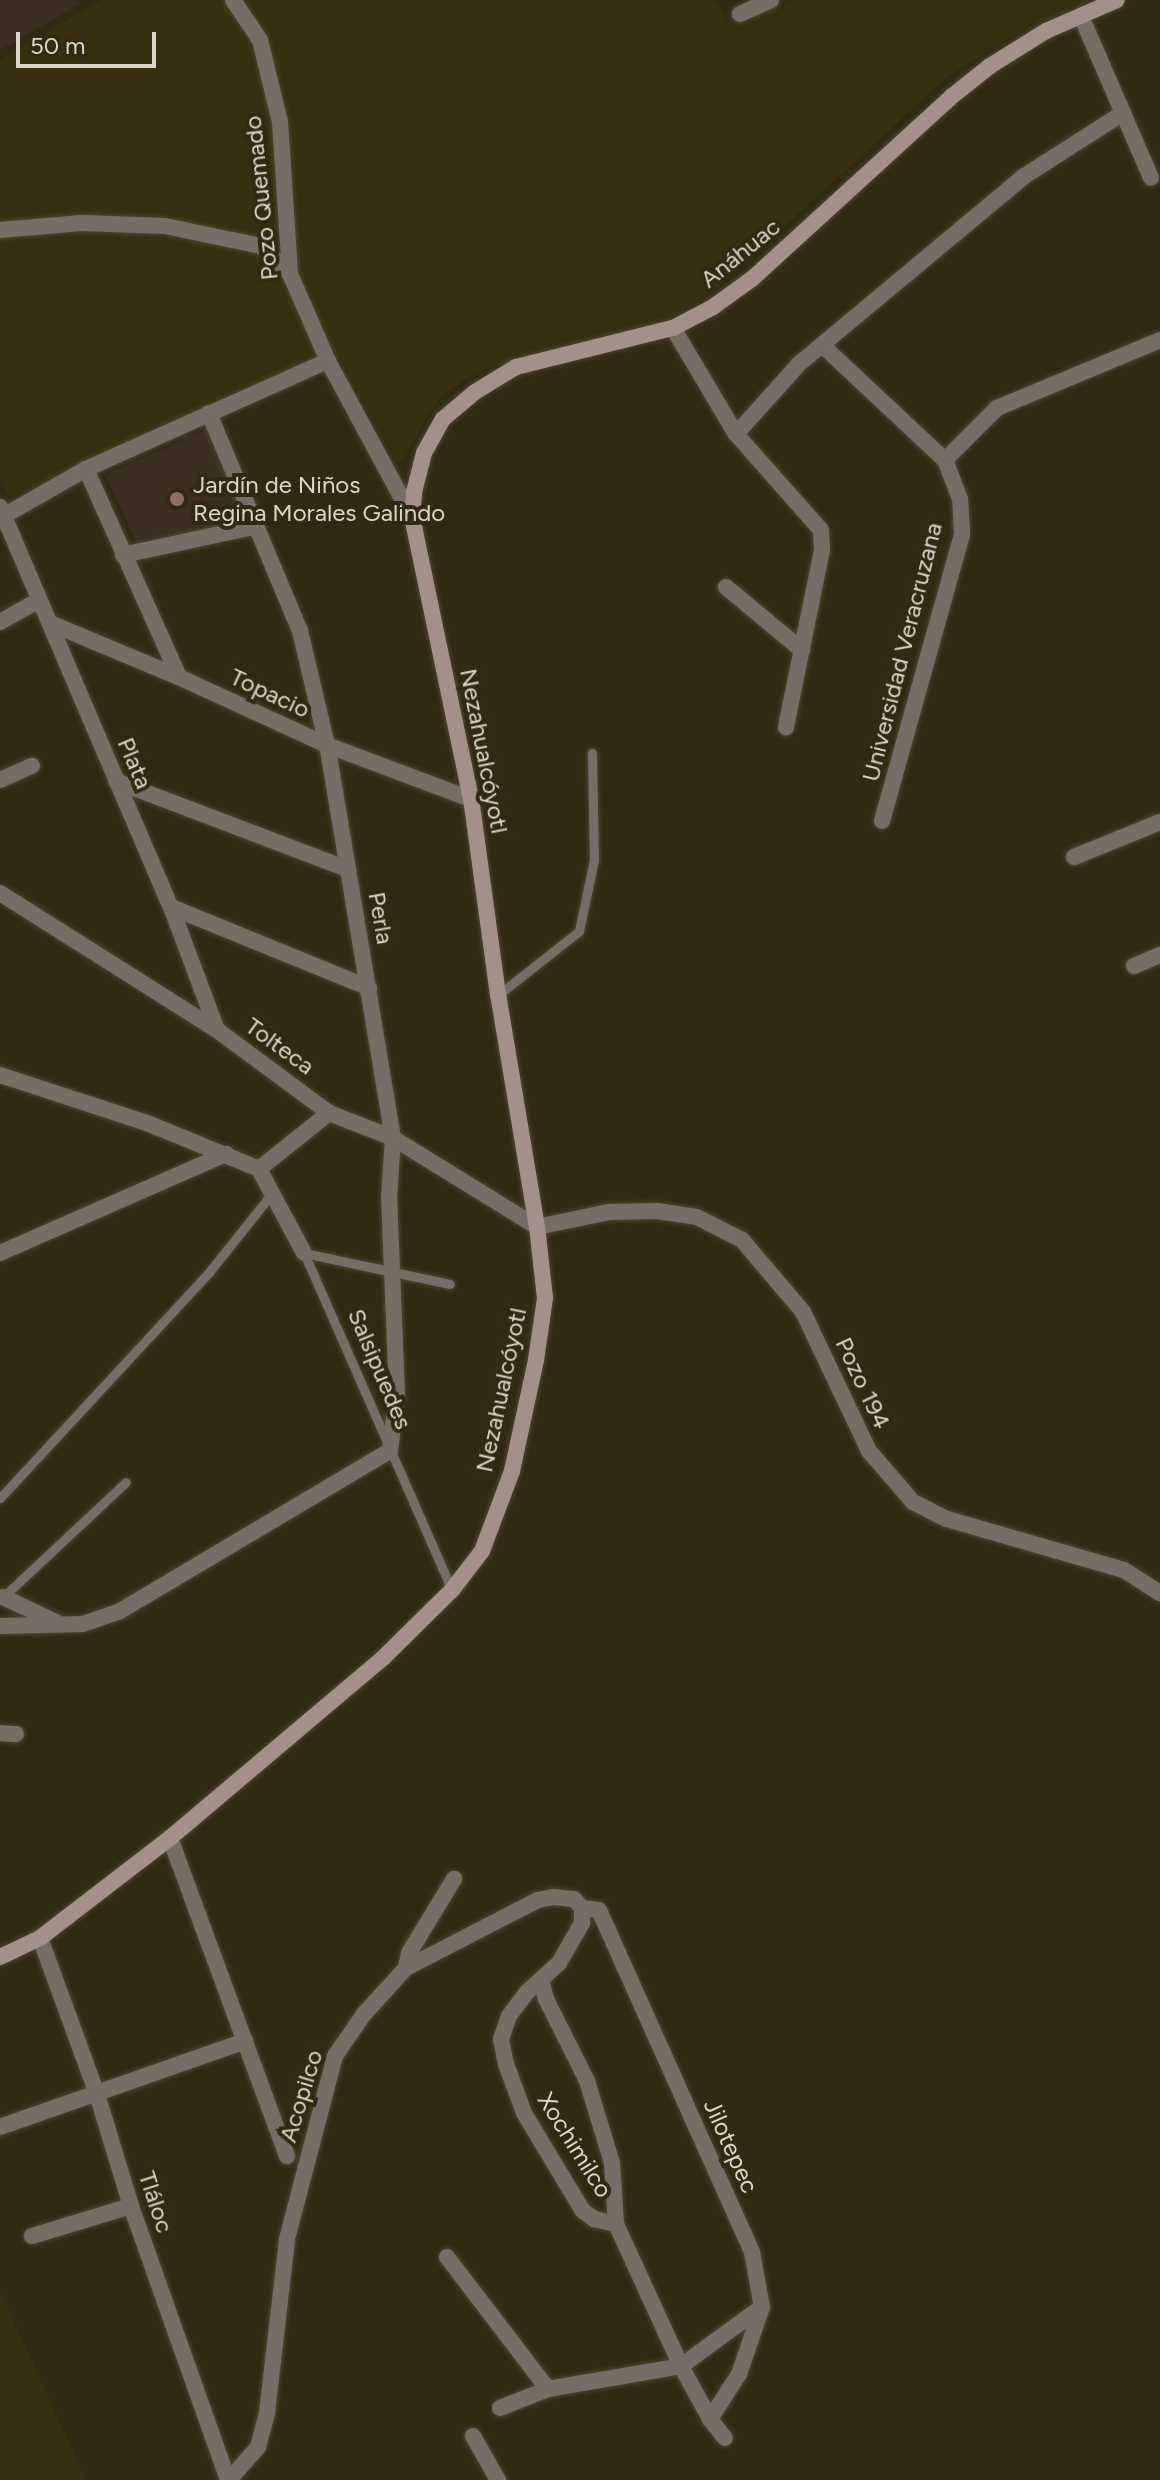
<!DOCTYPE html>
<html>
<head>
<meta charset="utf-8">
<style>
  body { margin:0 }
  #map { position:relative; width:1160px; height:2480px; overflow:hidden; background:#312a13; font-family:Figtree,sans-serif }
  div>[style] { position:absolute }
  .built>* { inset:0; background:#382f10 }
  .education>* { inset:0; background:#3c2f21 }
  .roads { filter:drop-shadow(0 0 2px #4c4630) drop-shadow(0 0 2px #4c4630) }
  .service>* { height:9px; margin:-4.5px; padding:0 4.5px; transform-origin:4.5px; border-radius:4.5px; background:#786c67 }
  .minor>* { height:16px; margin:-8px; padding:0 8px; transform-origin:8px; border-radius:8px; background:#786c67 }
  .secondary>* { height:16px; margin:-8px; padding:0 8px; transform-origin:8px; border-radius:8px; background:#a49089 }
  .dots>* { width:22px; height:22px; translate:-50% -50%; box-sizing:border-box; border:4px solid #312a13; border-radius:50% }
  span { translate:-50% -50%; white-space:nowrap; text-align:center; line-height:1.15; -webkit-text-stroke:8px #312a13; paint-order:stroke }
  .street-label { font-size:24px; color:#dad6c8 }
  .poi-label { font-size:24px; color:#dad6c8 }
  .left { translate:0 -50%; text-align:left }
  .scale { position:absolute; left:16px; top:32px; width:140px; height:36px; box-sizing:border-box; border:4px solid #dad6c8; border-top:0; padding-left:10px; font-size:24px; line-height:28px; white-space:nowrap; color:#dad6c8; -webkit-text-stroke:6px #312a13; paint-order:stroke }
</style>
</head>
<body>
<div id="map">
  <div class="built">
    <div style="clip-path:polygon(101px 0,713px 0,732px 25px,795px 0,1091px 0,1004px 41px,946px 78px,716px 290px,667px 319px,635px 332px,488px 368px,463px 381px,443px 395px,427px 416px,404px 459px,396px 462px,341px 359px,9px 498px,0 478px,0 60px)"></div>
    <div style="clip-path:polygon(0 2291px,86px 2480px,0 2480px)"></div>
  </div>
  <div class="education">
    <div style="clip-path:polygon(0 0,78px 0,80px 4px,0 50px)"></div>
    <div style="clip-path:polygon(211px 427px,248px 523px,139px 548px,105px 475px)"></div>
  </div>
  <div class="roads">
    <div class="service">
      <div style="left:498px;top:995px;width:103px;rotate:-38.3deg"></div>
      <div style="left:579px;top:931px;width:73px;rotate:-78.1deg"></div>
      <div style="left:594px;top:860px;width:107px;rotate:-91.1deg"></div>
      <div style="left:304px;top:1253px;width:368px;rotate:66.3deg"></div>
      <div style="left:304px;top:1253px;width:149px;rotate:12deg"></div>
      <div style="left:0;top:1498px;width:309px;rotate:-47.2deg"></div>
      <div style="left:210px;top:1271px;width:101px;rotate:-51.4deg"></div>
      <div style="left:3px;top:1597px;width:168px;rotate:-43.1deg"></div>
    </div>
    <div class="minor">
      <div style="left:233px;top:0;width:48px;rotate:56deg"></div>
      <div style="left:260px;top:40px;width:84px;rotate:76.3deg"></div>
      <div style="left:280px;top:122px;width:152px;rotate:86.2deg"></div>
      <div style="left:290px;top:274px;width:95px;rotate:66.4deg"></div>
      <div style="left:328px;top:361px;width:177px;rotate:61.7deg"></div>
      <div style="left:740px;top:14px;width:34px;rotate:-24deg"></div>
      <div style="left:1081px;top:16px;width:176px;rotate:66.6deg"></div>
      <div style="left:0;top:230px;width:82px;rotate:-4.9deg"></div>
      <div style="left:82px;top:223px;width:83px;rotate:2.1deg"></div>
      <div style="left:165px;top:226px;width:98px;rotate:11.8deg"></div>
      <div style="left:261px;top:246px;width:40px;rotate:44deg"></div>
      <div style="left:673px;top:328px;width:123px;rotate:59.3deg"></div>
      <div style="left:736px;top:434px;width:128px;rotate:48.5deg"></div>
      <div style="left:821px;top:530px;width:20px;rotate:87deg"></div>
      <div style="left:822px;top:550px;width:181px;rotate:101.5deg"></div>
      <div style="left:823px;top:346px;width:167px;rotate:43.1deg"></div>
      <div style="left:736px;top:434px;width:96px;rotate:-48deg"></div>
      <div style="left:800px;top:363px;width:290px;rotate:-39.8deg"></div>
      <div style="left:1023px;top:177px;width:119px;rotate:-32.6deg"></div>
      <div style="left:86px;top:469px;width:228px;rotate:65.9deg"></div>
      <div style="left:0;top:507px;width:435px;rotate:66.9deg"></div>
      <div style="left:171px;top:907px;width:131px;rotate:69.5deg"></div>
      <div style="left:0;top:518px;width:99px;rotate:-29.7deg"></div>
      <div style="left:86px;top:469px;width:265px;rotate:-24.1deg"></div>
      <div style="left:123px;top:555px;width:137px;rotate:-12.2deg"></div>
      <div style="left:726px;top:587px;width:99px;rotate:39.7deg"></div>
      <div style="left:0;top:622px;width:45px;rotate:-29.4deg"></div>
      <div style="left:52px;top:624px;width:138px;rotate:22.7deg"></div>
      <div style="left:179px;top:677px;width:163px;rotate:24.7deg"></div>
      <div style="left:327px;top:745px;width:154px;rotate:20.6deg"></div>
      <div style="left:0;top:780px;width:35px;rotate:-24deg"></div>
      <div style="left:116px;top:781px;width:248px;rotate:20.8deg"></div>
      <div style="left:882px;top:821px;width:298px;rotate:-74.4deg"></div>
      <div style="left:962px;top:534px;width:35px;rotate:-93deg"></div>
      <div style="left:960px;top:499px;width:42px;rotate:-111deg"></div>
      <div style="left:945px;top:460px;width:74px;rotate:-45deg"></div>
      <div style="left:997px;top:408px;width:177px;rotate:-22.6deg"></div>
      <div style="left:1074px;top:857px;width:93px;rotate:-22.1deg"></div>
      <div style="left:0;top:893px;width:257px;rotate:32.3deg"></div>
      <div style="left:217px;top:1030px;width:139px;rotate:36.5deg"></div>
      <div style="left:329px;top:1113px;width:69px;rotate:21.3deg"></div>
      <div style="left:393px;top:1138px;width:169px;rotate:31.7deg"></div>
      <div style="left:537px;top:1227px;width:74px;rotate:-11.8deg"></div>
      <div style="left:609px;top:1212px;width:48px;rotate:-1.2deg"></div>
      <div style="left:657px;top:1211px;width:40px;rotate:8.5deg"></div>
      <div style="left:697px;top:1217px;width:51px;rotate:27.1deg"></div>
      <div style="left:742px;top:1240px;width:94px;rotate:49.7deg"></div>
      <div style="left:803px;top:1312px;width:154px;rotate:64.6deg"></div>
      <div style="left:869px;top:1451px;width:67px;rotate:49.2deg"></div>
      <div style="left:913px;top:1502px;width:38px;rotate:27deg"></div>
      <div style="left:947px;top:1519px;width:184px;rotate:16.1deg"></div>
      <div style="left:1124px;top:1570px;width:43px;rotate:32.6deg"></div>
      <div style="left:171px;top:907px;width:214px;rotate:22.2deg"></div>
      <div style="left:1134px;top:966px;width:28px;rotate:-23deg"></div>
      <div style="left:0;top:1075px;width:155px;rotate:18.1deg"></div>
      <div style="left:147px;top:1123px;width:121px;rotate:22.3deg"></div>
      <div style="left:259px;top:1169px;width:95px;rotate:61.8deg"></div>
      <div style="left:259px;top:1169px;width:90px;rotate:-38.7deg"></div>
      <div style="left:0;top:1253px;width:247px;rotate:-23.7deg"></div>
      <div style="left:3px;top:1597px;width:59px;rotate:25.3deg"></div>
      <div style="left:0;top:1626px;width:83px;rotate:-1.4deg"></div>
      <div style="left:83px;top:1624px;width:39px;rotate:-19deg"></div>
      <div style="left:120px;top:1611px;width:314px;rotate:-30.7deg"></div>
      <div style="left:390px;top:1451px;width:57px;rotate:-83deg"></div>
      <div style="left:397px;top:1394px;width:196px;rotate:-92.3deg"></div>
      <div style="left:389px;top:1198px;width:60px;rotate:-86.2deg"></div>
      <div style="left:393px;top:1138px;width:399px;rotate:-99.5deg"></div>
      <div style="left:327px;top:745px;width:117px;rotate:-103.3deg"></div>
      <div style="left:300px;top:631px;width:236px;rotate:-112.7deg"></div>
      <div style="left:0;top:1733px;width:16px;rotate:4deg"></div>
      <div style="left:170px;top:1838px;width:339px;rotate:69.8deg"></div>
      <div style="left:582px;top:1908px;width:17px;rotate:7deg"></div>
      <div style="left:599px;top:1910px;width:375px;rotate:65.9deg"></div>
      <div style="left:752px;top:2252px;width:56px;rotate:79.7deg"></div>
      <div style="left:762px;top:2307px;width:71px;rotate:108.9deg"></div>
      <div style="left:739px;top:2374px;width:54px;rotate:122.8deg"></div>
      <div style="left:40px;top:1938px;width:166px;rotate:69.9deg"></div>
      <div style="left:97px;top:2094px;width:117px;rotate:73.1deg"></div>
      <div style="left:131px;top:2206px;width:291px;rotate:70.5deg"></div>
      <div style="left:406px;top:1968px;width:15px;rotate:-79deg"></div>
      <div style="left:409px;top:1953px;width:87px;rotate:-58.7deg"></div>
      <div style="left:541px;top:1980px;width:20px;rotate:75deg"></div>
      <div style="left:546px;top:1999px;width:92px;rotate:63.4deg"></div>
      <div style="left:587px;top:2081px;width:86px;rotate:73deg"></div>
      <div style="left:612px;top:2163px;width:61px;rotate:86.2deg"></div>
      <div style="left:0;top:2127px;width:260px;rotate:-19.3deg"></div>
      <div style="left:32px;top:2236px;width:103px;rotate:-16.9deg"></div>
      <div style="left:447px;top:2257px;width:166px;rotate:52.6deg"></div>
      <div style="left:500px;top:2408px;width:52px;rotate:-21.6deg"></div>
      <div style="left:548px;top:2389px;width:135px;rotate:-9.8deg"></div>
      <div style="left:681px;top:2366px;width:100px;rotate:-36.1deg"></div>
      <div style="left:473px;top:2436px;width:51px;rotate:60.4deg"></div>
      <div style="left:229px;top:2480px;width:44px;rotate:-48.7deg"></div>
      <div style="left:258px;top:2447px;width:35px;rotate:-75deg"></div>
      <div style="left:267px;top:2413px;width:175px;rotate:-83.4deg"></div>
      <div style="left:287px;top:2239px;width:189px;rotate:-75.3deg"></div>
      <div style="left:335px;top:2056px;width:51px;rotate:-55.4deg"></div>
      <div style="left:364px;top:2014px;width:62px;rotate:-47.6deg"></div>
      <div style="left:406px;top:1968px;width:148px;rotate:-27.3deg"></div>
      <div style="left:538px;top:1900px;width:16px;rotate:-11deg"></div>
      <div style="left:554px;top:1897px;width:20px;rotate:6deg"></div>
      <div style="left:574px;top:1899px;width:12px;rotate:48deg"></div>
      <div style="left:582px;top:1908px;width:15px;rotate:90deg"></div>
      <div style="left:582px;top:1923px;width:46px;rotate:119.9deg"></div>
      <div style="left:559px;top:1963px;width:43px;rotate:137.8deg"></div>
      <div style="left:527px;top:1992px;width:30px;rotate:127deg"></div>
      <div style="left:509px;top:2016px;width:24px;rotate:109deg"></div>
      <div style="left:501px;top:2039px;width:25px;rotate:79deg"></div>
      <div style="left:506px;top:2064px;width:52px;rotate:69.8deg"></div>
      <div style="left:524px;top:2113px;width:114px;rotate:59deg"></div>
      <div style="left:583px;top:2211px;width:14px;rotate:36deg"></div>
      <div style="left:594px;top:2219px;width:23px;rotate:13deg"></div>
      <div style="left:616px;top:2224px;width:156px;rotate:65.4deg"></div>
      <div style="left:681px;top:2366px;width:60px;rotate:61.3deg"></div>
      <div style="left:710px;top:2419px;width:24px;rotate:52deg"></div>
    </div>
    <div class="secondary">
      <div style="left:0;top:1957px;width:44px;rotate:-25.4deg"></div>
      <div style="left:40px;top:1938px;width:164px;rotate:-37.6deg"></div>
      <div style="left:170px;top:1838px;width:279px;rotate:-40.2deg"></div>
      <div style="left:383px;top:1658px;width:97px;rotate:-44.6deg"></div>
      <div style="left:452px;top:1590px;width:49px;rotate:-52.4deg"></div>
      <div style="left:482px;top:1551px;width:85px;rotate:-69.4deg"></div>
      <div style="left:512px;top:1471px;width:114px;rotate:-77.8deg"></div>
      <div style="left:536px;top:1360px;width:63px;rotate:-81.7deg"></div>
      <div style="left:545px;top:1298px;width:71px;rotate:-96.4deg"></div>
      <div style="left:537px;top:1227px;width:235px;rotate:-99.5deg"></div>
      <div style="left:498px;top:995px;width:198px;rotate:-97.8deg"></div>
      <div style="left:471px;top:799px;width:288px;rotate:-101.8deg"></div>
      <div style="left:412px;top:517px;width:25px;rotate:-85deg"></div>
      <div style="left:414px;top:492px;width:40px;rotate:-75.6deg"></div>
      <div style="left:424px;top:453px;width:39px;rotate:-61deg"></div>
      <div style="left:443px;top:419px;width:42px;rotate:-40.2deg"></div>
      <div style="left:475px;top:392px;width:48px;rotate:-31.4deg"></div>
      <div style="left:516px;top:367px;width:162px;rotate:-14deg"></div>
      <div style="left:673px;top:328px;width:45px;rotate:-27.7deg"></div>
      <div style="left:713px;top:307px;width:49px;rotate:-35.9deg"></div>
      <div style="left:753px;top:278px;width:268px;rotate:-42.4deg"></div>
      <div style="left:951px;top:97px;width:50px;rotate:-38.5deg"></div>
      <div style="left:990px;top:66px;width:66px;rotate:-32deg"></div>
      <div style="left:1046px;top:31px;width:77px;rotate:-23.6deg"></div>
    </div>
  </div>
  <div class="dots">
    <div style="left:177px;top:499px;background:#8d6e63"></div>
  </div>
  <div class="street-label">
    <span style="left:261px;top:198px;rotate:-96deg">Pozo Quemado</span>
    <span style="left:740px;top:253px;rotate:-39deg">Anáhuac</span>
    <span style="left:902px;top:652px;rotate:-76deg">Universidad Veracruzana</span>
    <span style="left:270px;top:693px;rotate:25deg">Topacio</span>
    <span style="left:484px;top:751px;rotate:79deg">Nezahualcóyotl</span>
    <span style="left:135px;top:763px;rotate:67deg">Plata</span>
    <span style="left:381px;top:918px;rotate:80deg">Perla</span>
    <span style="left:280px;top:1046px;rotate:36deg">Tolteca</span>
    <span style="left:380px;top:1369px;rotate:67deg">Salsipuedes</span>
    <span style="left:863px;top:1383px;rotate:65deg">Pozo 194</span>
    <span style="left:501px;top:1390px;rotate:-78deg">Nezahualcóyotl</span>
    <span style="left:301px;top:2096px;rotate:-73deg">Acopilco</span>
    <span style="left:575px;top:2145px;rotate:58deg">Xochimilco</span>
    <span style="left:731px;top:2146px;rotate:66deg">Jilotepec</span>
    <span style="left:156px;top:2202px;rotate:72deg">Tláloc</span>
  </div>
  <div class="poi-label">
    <span class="left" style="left:193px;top:499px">Jardín de Niños<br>Regina Morales Galindo</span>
  </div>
  <div class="scale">50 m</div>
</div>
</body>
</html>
